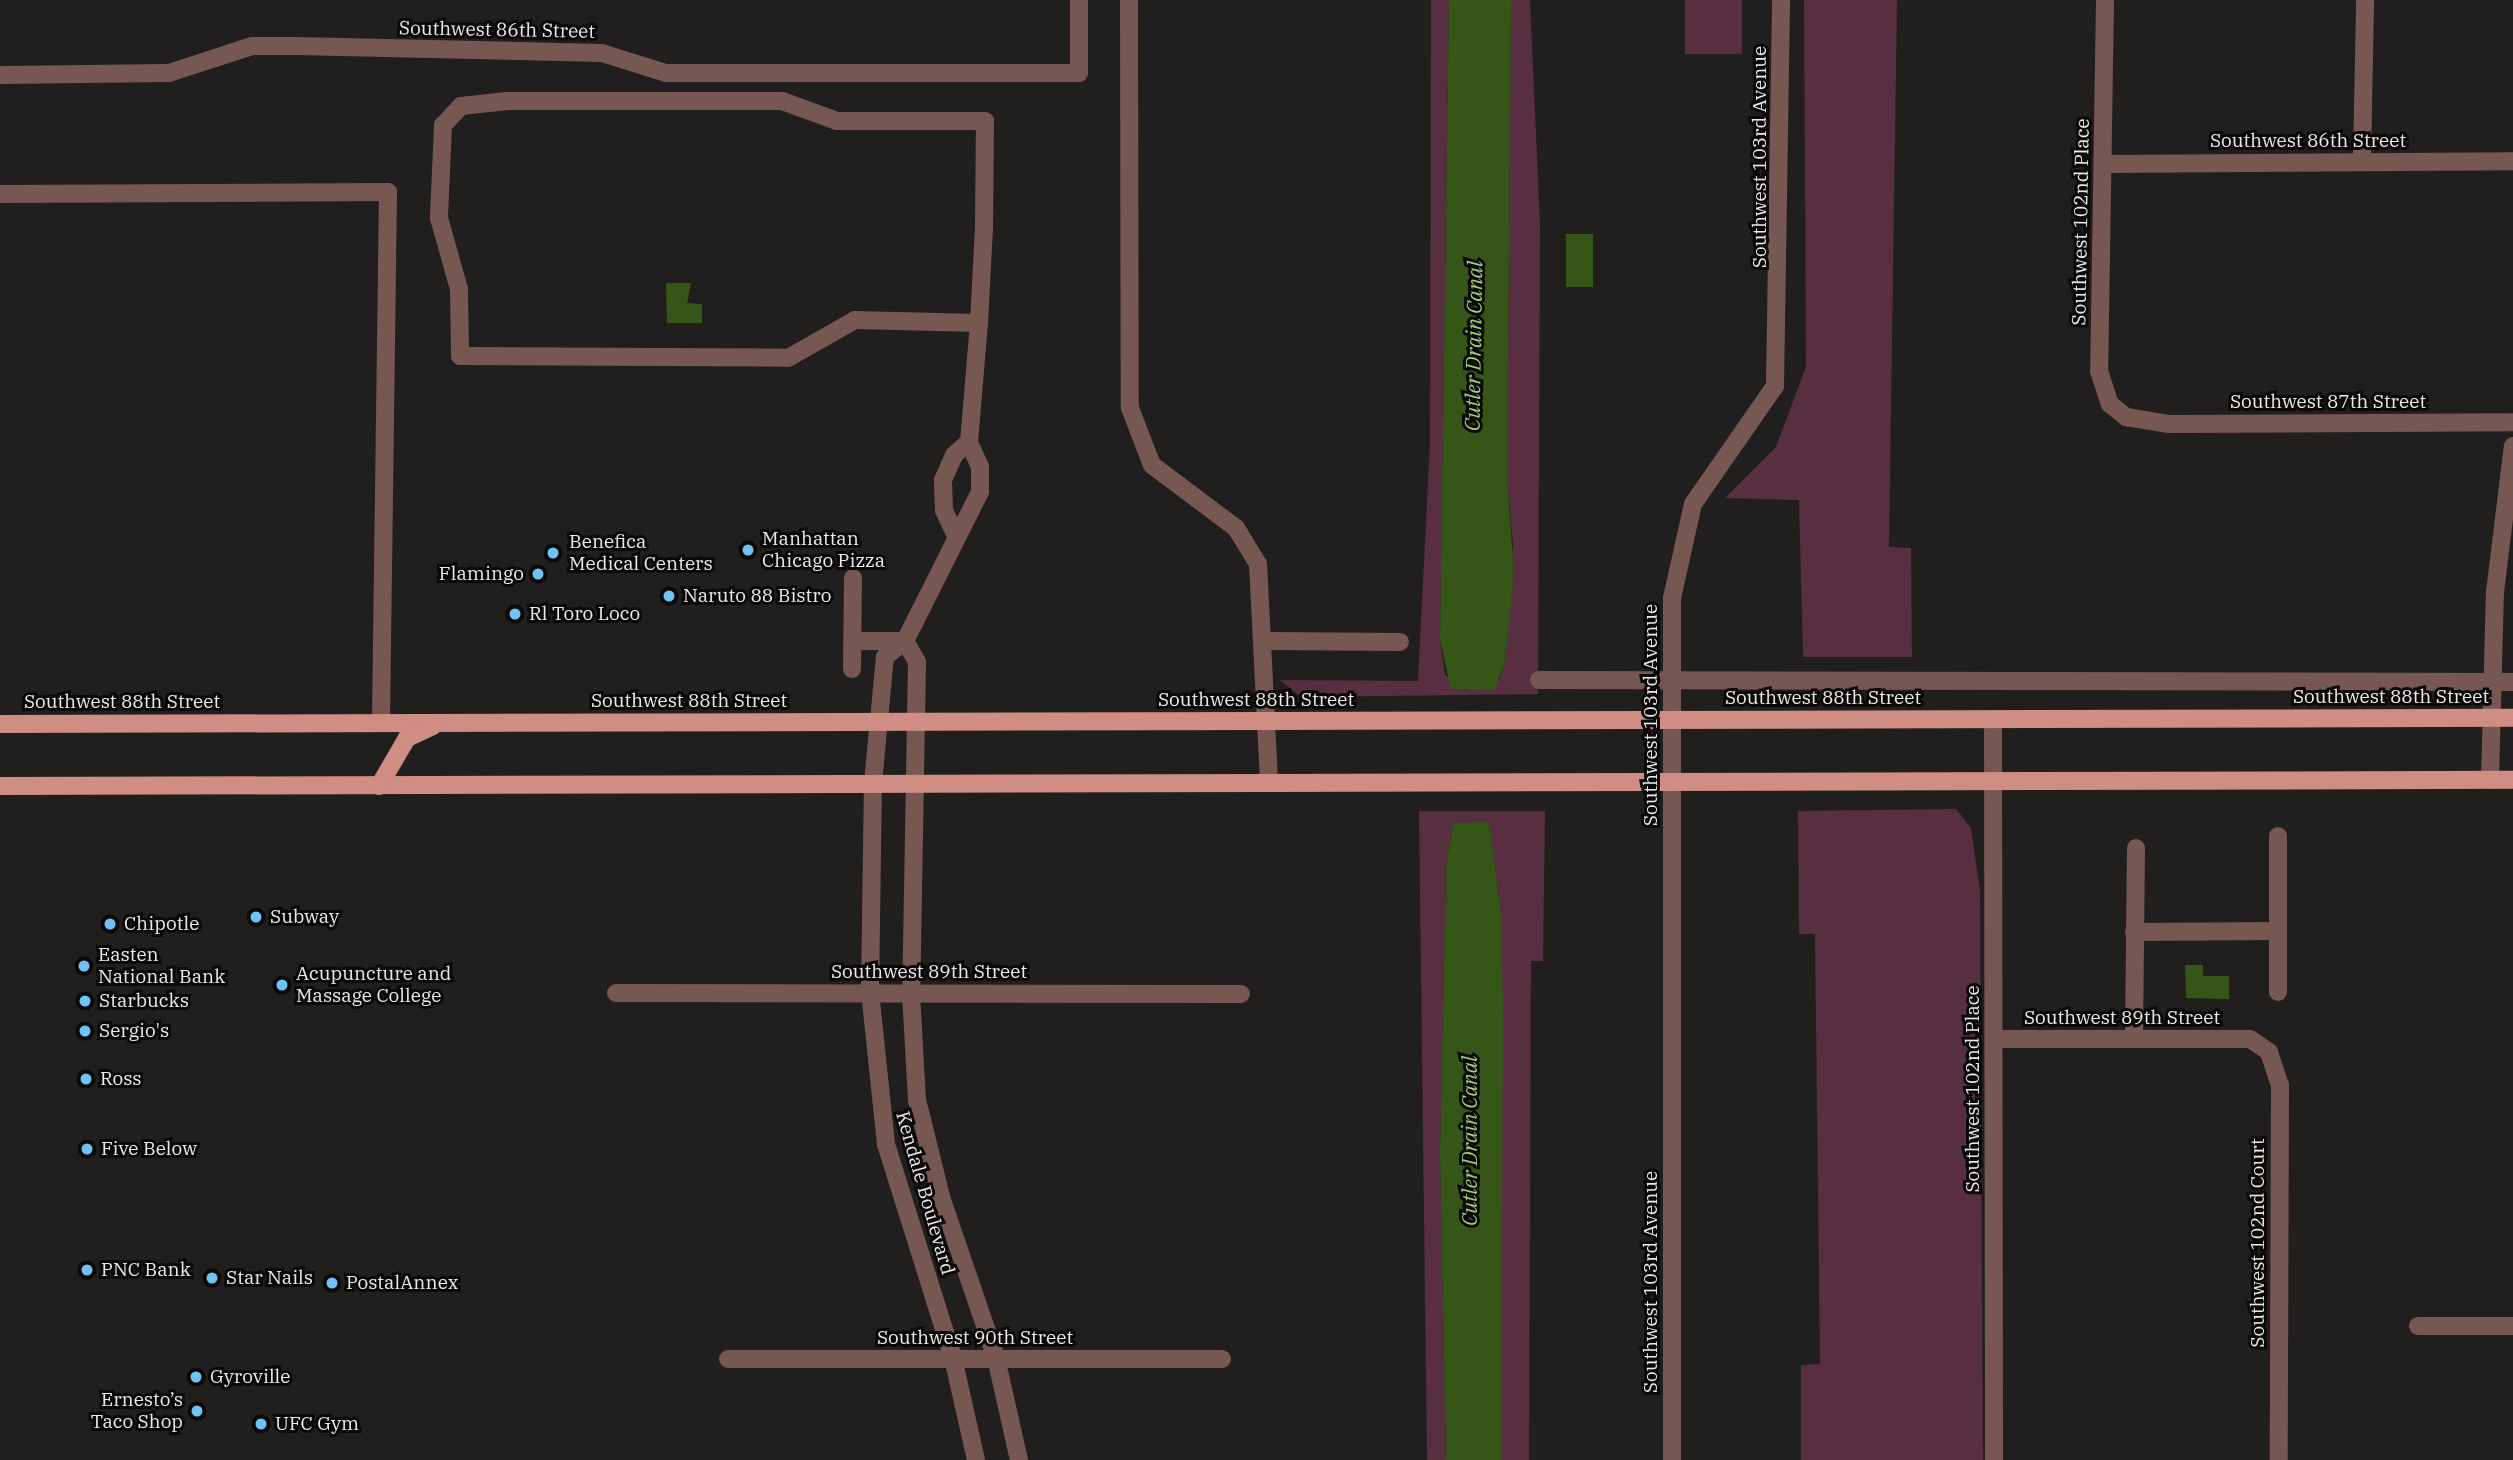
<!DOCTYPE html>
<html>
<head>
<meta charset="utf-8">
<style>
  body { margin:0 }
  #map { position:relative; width:2513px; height:1460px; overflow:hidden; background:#211f1d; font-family:"IBM Plex Serif",serif }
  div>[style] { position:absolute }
  .green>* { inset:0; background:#572f40; transform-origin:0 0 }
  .water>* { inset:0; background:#355617; transform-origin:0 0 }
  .minor>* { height:18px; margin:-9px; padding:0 9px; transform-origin:9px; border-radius:9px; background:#775752 }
  .major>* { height:18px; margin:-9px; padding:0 9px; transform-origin:9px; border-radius:9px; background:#d08d83 }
  .dots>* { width:19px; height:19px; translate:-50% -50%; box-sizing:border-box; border:4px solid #0a0908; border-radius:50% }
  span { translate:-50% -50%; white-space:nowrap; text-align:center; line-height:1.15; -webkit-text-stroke:6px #0a0908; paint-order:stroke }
  .street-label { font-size:19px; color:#eceae9 }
  .poi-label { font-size:19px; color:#eceae9 }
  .left { translate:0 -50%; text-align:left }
  .right { translate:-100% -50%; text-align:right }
  .water-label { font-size:21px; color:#9dd077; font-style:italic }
</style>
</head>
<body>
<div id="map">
  <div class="green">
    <div style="clip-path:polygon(1431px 0,1449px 0,1440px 640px,1445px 675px,1466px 690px,1499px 680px,1505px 661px,1513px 545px,1507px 479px,1511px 0,1530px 0,1540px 223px,1538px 694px,1301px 697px,1280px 680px,1418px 681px,1430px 443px)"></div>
    <div style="left:1685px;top:0;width:57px;height:54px"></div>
    <div style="clip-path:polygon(1804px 0,1897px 0,1889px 547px,1911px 548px,1912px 657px,1803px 657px,1799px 500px,1725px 498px,1776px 447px,1806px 367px)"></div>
    <div style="clip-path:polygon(1956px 809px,1971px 828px,1980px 891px,1983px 1460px,1801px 1460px,1801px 1365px,1820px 1364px,1815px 934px,1799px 934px,1798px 811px)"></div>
    <div style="clip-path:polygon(1419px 811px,1545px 811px,1543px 961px,1531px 961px,1529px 1460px,1501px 1460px,1501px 913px,1489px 823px,1453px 823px,1446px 866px,1440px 1153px,1446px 1460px,1427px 1460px)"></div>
  </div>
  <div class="water">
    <div style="clip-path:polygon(1449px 0,1511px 0,1507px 479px,1514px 571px,1505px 661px,1495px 690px,1451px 689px,1440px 640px)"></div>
    <div style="left:1566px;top:234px;width:27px;height:53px"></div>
    <div style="clip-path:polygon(666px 283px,691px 283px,687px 303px,702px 304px,702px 323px,667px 323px)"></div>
    <div style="clip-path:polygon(1489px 822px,1501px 913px,1503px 1010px,1501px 1460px,1446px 1460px,1440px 1153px,1446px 866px,1453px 823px)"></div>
    <div style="clip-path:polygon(2185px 965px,2203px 965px,2203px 976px,2229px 976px,2229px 999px,2186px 998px)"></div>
  </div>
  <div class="minor">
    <div style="left:1129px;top:0;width:408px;rotate:89.9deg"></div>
    <div style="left:1130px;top:408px;width:61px;rotate:68.9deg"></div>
    <div style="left:1152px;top:465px;width:105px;rotate:36.9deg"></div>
    <div style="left:1236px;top:528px;width:42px;rotate:58.6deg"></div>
    <div style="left:1258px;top:564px;width:219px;rotate:87.1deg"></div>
    <div style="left:2105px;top:0;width:371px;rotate:90.9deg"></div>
    <div style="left:2099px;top:371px;width:35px;rotate:72deg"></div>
    <div style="left:2110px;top:404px;width:21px;rotate:39deg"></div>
    <div style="left:2126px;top:417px;width:44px;rotate:9.2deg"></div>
    <div style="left:2169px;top:424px;width:344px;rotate:-0.3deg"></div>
    <div style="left:0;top:75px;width:169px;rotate:-0.7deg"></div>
    <div style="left:169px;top:73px;width:87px;rotate:-18deg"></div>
    <div style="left:252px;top:46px;width:44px"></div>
    <div style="left:296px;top:46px;width:306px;rotate:1.3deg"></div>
    <div style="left:602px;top:53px;width:67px;rotate:17.4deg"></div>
    <div style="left:666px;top:73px;width:413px"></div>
    <div style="left:1079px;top:73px;width:73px;rotate:-90deg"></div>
    <div style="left:2362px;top:161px;width:161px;rotate:-88.9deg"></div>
    <div style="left:2104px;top:164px;width:409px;rotate:-0.4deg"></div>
    <div style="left:0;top:194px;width:388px;rotate:-0.3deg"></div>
    <div style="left:388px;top:192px;width:531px;rotate:90.76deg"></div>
    <div style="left:955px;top:534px;width:26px;rotate:-115deg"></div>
    <div style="left:944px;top:510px;width:30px;rotate:-92deg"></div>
    <div style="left:943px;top:480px;width:27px;rotate:-66deg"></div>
    <div style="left:954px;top:455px;width:20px;rotate:-41deg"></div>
    <div style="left:853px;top:641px;width:52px"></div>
    <div style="left:905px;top:641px;width:24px;rotate:60deg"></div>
    <div style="left:917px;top:662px;width:331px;rotate:91deg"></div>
    <div style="left:911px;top:993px;width:107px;rotate:86.8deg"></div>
    <div style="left:917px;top:1100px;width:103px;rotate:76deg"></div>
    <div style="left:942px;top:1200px;width:167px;rotate:71.1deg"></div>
    <div style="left:996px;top:1358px;width:105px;rotate:77.3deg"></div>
    <div style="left:1265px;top:641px;width:135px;rotate:0.4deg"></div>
    <div style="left:852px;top:669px;width:91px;rotate:-89.4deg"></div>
    <div style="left:1539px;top:680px;width:974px;rotate:0.12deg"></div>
    <div style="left:1993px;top:719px;width:741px;rotate:89.92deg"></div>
    <div style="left:2490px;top:780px;width:188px;rotate:-88.5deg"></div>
    <div style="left:2495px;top:592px;width:147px;rotate:-83deg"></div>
    <div style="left:2278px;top:836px;width:156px;rotate:90deg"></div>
    <div style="left:2134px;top:932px;width:144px;rotate:-0.4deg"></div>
    <div style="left:616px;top:993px;width:625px;rotate:0.09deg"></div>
    <div style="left:2134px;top:1038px;width:190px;rotate:-89.4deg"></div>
    <div style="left:1994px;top:1039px;width:256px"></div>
    <div style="left:2250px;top:1039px;width:23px;rotate:34deg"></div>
    <div style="left:2269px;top:1052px;width:35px;rotate:72deg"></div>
    <div style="left:2280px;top:1085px;width:375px;rotate:90.2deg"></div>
    <div style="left:2418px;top:1326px;width:95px"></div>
    <div style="left:728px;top:1359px;width:494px"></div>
    <div style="left:976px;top:1460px;width:105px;rotate:-102.7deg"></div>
    <div style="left:953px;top:1358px;width:224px;rotate:-107.4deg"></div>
    <div style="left:886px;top:1144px;width:152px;rotate:-96deg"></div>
    <div style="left:870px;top:993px;width:210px;rotate:-89.2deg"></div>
    <div style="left:873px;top:783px;width:127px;rotate:-84.6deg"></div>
    <div style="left:885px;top:657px;width:26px;rotate:-39deg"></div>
    <div style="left:905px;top:641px;width:167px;rotate:-63.3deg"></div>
    <div style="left:980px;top:492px;width:25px;rotate:-90deg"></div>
    <div style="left:980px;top:467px;width:27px;rotate:-114deg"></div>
    <div style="left:969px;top:442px;width:119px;rotate:-85.2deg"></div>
    <div style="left:979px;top:323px;width:94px;rotate:-87deg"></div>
    <div style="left:984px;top:229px;width:108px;rotate:-89.5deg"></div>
    <div style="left:985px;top:121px;width:148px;rotate:180deg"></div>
    <div style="left:837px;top:121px;width:59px;rotate:-160deg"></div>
    <div style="left:782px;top:101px;width:275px;rotate:180deg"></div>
    <div style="left:507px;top:101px;width:46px;rotate:173.8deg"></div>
    <div style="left:461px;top:106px;width:26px;rotate:133deg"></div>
    <div style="left:443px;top:125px;width:93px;rotate:92.5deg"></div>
    <div style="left:439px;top:218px;width:74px;rotate:74.3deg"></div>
    <div style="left:459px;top:289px;width:67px;rotate:89.1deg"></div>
    <div style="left:460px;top:356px;width:328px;rotate:0.3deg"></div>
    <div style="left:788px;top:358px;width:77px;rotate:-29.6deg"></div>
    <div style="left:855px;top:320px;width:124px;rotate:1.4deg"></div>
    <div style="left:1672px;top:1460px;width:862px;rotate:-90deg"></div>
    <div style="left:1672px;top:598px;width:96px;rotate:-77.4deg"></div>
    <div style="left:1693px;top:504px;width:144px;rotate:-55.2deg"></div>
    <div style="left:1775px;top:386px;width:386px;rotate:-89.1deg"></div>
  </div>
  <div class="major">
    <div style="left:0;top:724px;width:2513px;rotate:-0.14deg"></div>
    <div style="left:0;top:786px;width:2513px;rotate:-0.14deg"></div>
    <div style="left:379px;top:786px;width:56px;rotate:-59.7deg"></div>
    <div style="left:407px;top:738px;width:29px;rotate:-25deg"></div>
  </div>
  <div class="dots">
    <div style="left:748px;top:550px;background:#6fc2f4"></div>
    <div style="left:553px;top:553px;background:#6fc2f4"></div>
    <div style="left:538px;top:574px;background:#6fc2f4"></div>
    <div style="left:669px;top:596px;background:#6fc2f4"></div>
    <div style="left:515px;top:614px;background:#6fc2f4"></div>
    <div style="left:256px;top:917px;background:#6fc2f4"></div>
    <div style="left:110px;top:924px;background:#6fc2f4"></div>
    <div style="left:84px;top:966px;background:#6fc2f4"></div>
    <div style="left:282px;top:985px;background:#6fc2f4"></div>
    <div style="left:85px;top:1001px;background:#6fc2f4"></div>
    <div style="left:85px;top:1031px;background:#6fc2f4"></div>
    <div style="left:86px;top:1079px;background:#6fc2f4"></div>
    <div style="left:87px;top:1149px;background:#6fc2f4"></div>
    <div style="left:87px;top:1270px;background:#6fc2f4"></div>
    <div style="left:212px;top:1278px;background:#6fc2f4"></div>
    <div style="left:332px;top:1283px;background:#6fc2f4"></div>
    <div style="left:196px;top:1377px;background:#6fc2f4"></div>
    <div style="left:197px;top:1411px;background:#6fc2f4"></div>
    <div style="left:261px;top:1424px;background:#6fc2f4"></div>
  </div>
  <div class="street-label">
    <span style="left:497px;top:30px;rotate:1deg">Southwest 86th Street</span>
    <span style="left:2308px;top:141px">Southwest 86th Street</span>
    <span style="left:1760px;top:157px;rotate:-90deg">Southwest 103rd Avenue</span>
    <span style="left:2081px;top:222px;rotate:-89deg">Southwest 102nd Place</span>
    <span style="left:2328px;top:402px">Southwest 87th Street</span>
    <span style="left:2391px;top:697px">Southwest 88th Street</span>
    <span style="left:1823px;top:698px">Southwest 88th Street</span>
    <span style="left:1256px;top:700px">Southwest 88th Street</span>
    <span style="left:689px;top:701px">Southwest 88th Street</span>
    <span style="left:122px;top:702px">Southwest 88th Street</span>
    <span style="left:1651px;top:715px;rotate:-90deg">Southwest 103rd Avenue</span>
    <span style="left:929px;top:972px">Southwest 89th Street</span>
    <span style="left:2122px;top:1018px">Southwest 89th Street</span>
    <span style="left:1973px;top:1089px;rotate:-90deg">Southwest 102nd Place</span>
    <span style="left:925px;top:1193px;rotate:74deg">Kendale Boulevard</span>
    <span style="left:2258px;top:1243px;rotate:-90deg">Southwest 102nd Court</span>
    <span style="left:1651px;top:1282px;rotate:-90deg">Southwest 103rd Avenue</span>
    <span style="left:975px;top:1338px">Southwest 90th Street</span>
  </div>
  <div class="poi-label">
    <span class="left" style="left:762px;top:550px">Manhattan<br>Chicago Pizza</span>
    <span class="left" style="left:569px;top:553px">Benefica<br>Medical Centers</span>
    <span class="right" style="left:524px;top:574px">Flamingo</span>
    <span class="left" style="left:683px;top:596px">Naruto 88 Bistro</span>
    <span class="left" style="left:529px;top:614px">Rl Toro Loco</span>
    <span class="left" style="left:270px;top:917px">Subway</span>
    <span class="left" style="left:124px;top:924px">Chipotle</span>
    <span class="left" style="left:98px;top:966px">Easten<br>National Bank</span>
    <span class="left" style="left:296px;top:985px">Acupuncture and<br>Massage College</span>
    <span class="left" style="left:99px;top:1001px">Starbucks</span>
    <span class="left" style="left:99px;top:1031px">Sergio's</span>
    <span class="left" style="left:100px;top:1079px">Ross</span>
    <span class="left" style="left:101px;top:1149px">Five Below</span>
    <span class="left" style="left:101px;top:1270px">PNC Bank</span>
    <span class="left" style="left:226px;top:1278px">Star Nails</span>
    <span class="left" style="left:346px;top:1283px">PostalAnnex</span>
    <span class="left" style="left:210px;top:1377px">Gyroville</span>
    <span class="right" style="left:183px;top:1411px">Ernesto’s<br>Taco Shop</span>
    <span class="left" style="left:275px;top:1424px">UFC Gym</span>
  </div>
  <div class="water-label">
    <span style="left:1473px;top:346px;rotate:-89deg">Cutler Drain Canal</span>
    <span style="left:1469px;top:1141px;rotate:-90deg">Cutler Drain Canal</span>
  </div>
</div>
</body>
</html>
